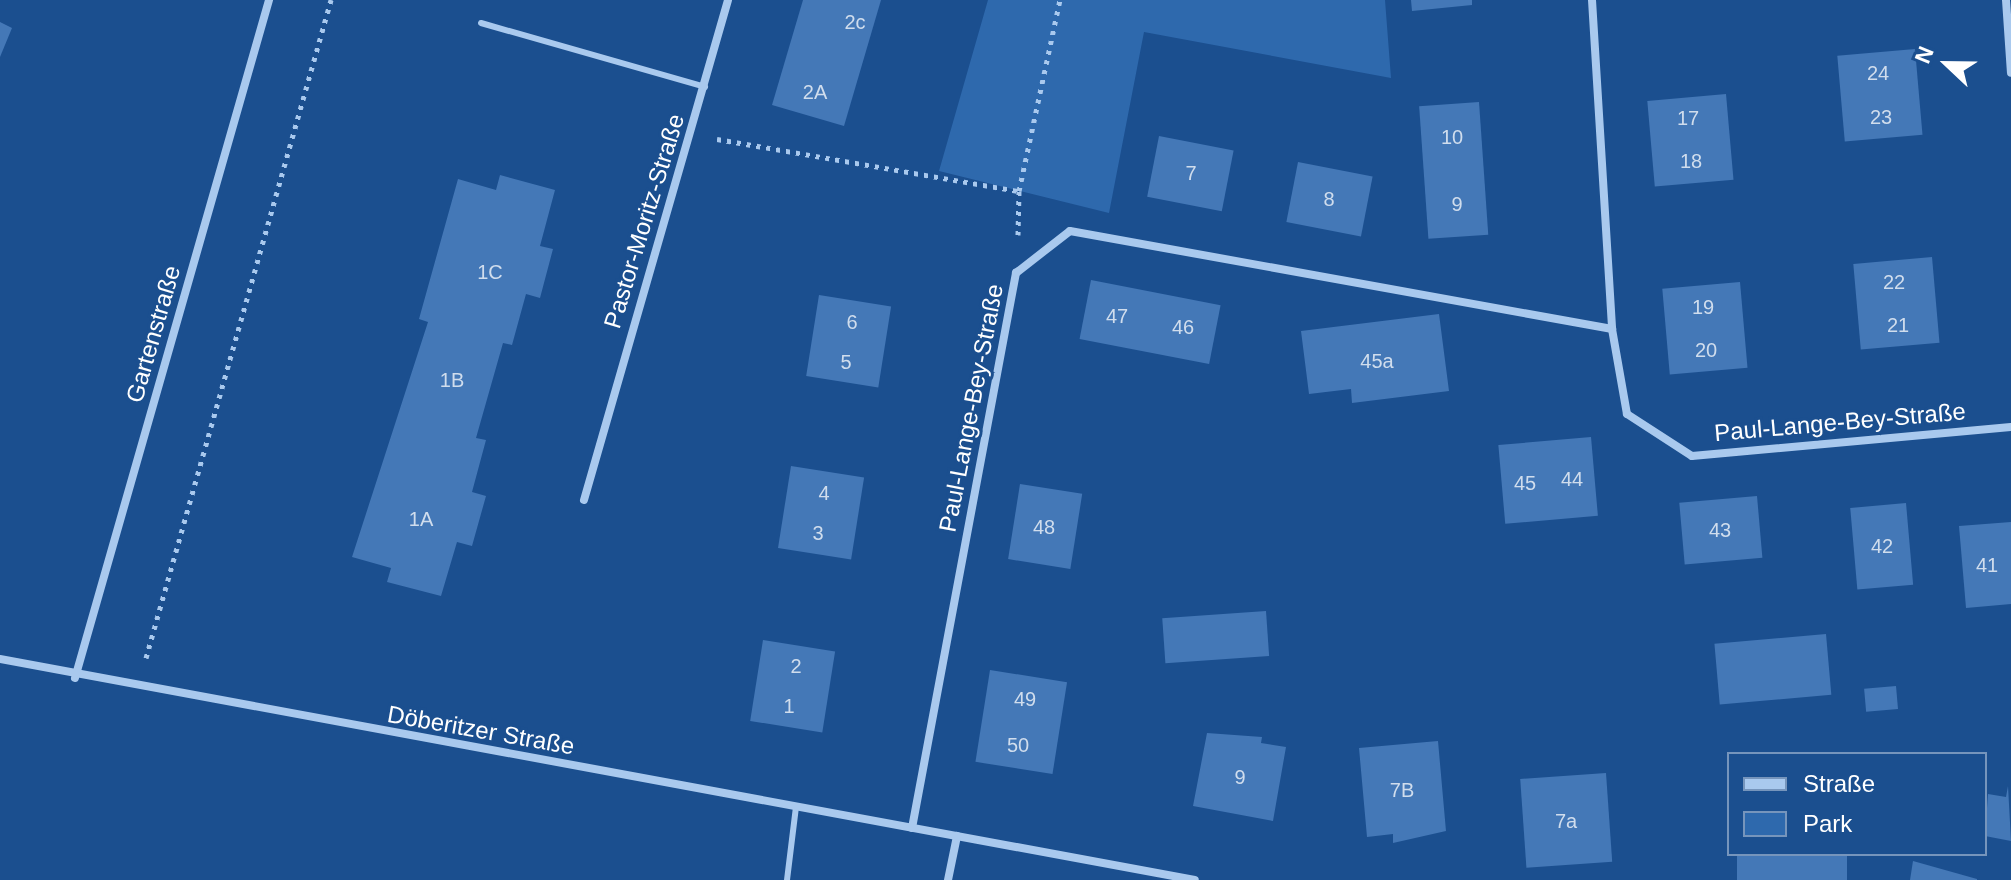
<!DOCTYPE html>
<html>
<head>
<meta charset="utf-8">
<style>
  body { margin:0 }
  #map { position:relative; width:2011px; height:880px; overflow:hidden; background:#1b4f8f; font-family:Arial,sans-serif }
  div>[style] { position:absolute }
  .green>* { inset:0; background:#2e69ad }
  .building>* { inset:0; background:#4478b7; transform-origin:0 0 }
  .path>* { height:5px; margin-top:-2.5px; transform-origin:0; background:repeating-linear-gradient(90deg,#a9c9ee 0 4px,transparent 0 10px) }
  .service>* { height:6px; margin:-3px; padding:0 3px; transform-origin:3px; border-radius:3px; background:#a9c9ee }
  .minor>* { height:8px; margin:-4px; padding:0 4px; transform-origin:4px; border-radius:4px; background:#a9c9ee }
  span { translate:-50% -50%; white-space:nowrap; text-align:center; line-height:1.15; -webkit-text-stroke:6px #1b4f8f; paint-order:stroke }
  .number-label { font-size:20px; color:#d0dded }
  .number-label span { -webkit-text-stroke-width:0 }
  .street-label { font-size:24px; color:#fff }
  .legend { position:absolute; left:1727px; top:752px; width:260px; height:104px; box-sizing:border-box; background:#1b4f8f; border:2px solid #7695bc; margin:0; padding:10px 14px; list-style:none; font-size:24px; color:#fff }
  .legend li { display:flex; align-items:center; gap:16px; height:40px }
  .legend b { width:40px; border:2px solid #7695bc }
  .north { position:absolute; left:1907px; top:24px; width:80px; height:80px; -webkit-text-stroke:6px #1b4f8f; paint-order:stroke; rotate:292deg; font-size:22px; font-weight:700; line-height:32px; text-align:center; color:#fff }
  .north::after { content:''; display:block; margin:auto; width:28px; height:36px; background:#fff; clip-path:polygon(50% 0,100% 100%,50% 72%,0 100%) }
</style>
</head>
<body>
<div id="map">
  <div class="green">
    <div style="clip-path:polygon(988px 0,1385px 0,1391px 78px,1144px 32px,1109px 213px,939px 171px)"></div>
  </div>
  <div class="building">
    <div style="clip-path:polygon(803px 0,881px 0,844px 126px,772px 105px)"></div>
    <div style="clip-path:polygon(1411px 0,1472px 0,1472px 5px,1412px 11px)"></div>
    <div style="clip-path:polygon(0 22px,12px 28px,0 57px)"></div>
    <div style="left:1915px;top:49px;width:86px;height:78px;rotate:85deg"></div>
    <div style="left:1726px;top:94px;width:86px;height:79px;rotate:85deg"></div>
    <div style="left:1479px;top:102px;width:133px;height:60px;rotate:86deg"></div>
    <div style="left:1159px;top:136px;width:76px;height:62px;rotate:11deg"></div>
    <div style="left:1298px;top:162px;width:76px;height:61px;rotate:11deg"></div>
    <div style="clip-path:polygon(500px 175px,555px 190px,540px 246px,553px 249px,540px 298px,526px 294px,512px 345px,503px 343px,476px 438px,486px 440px,472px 492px,486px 496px,472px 546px,457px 542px,441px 596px,387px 582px,391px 568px,352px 557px,428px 322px,419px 319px,458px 179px,496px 190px)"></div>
    <div style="left:1932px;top:257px;width:86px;height:79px;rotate:85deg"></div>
    <div style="left:1091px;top:280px;width:132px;height:60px;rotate:11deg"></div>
    <div style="left:1740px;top:282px;width:86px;height:78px;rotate:85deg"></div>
    <div style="left:819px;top:295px;width:73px;height:82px;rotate:9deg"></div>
    <div style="clip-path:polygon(1439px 314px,1449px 391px,1352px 403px,1351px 389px,1309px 394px,1301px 331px)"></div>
    <div style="left:1591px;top:437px;width:79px;height:93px;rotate:85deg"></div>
    <div style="left:791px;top:466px;width:74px;height:83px;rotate:9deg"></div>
    <div style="left:1020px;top:484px;width:63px;height:76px;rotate:9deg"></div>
    <div style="left:1757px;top:496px;width:62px;height:78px;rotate:85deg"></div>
    <div style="left:1906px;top:503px;width:82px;height:56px;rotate:85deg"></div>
    <div style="clip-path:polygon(2011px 522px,2011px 604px,1966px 608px,1959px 526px)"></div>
    <div style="left:1266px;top:611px;width:45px;height:104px;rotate:86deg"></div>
    <div style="left:1826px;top:634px;width:61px;height:112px;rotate:85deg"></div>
    <div style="left:763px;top:640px;width:73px;height:82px;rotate:9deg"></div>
    <div style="left:990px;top:670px;width:78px;height:93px;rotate:9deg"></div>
    <div style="left:1896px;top:686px;width:23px;height:32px;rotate:85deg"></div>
    <div style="clip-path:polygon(1207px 733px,1262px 737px,1261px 743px,1286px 747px,1273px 821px,1193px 806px)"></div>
    <div style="clip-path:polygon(1438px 741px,1446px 831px,1393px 843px,1393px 834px,1367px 837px,1359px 748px)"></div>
    <div style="left:1606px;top:773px;width:89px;height:86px;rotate:86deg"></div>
    <div style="clip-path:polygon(2008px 786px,2011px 841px,1985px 836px,1988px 794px,2006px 797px)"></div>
    <div style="left:1737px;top:854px;width:110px;height:26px"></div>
    <div style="clip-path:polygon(1913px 861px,1977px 879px,1977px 880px,1910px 880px)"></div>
  </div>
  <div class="path">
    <div style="left:717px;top:139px;width:306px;rotate:9.8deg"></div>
    <div style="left:1018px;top:235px;width:44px;rotate:-88.7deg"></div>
    <div style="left:1019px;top:191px;width:195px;rotate:-77.9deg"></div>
    <div style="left:146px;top:658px;width:684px;rotate:-74.3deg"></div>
  </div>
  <div class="service">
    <div style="left:481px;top:23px;width:233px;rotate:15.9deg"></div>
    <div style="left:787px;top:880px;width:74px;rotate:-83deg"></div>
  </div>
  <div class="minor">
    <div style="left:1592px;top:0;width:330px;rotate:86.5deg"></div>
    <div style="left:2006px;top:0;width:73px;rotate:86.1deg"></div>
    <div style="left:584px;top:500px;width:520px;rotate:-73.93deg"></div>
    <div style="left:0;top:659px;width:1215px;rotate:10.48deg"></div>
    <div style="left:75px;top:678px;width:705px;rotate:-74.03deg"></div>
    <div style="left:912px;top:828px;width:565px;rotate:-79.39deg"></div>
    <div style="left:1016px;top:273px;width:68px;rotate:-37.9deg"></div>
    <div style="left:1070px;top:231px;width:551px;rotate:10.25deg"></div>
    <div style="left:1612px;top:329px;width:86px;rotate:80deg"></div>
    <div style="left:1627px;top:414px;width:77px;rotate:32.9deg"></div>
    <div style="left:1692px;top:456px;width:320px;rotate:-5.2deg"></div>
    <div style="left:948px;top:880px;width:45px;rotate:-78.4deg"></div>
  </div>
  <div class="number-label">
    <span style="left:855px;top:22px">2c</span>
    <span style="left:1878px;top:73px">24</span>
    <span style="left:815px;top:92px">2A</span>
    <span style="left:1881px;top:117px">23</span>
    <span style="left:1688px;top:118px">17</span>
    <span style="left:1452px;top:137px">10</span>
    <span style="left:1691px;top:161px">18</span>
    <span style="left:1191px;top:173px">7</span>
    <span style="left:1329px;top:199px">8</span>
    <span style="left:1457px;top:204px">9</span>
    <span style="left:490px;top:272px">1C</span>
    <span style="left:1894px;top:282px">22</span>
    <span style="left:1703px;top:307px">19</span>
    <span style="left:1117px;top:316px">47</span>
    <span style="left:852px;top:322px">6</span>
    <span style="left:1898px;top:325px">21</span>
    <span style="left:1183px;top:327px">46</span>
    <span style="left:1706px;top:350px">20</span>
    <span style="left:1377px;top:361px">45a</span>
    <span style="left:846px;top:362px">5</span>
    <span style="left:452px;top:380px">1B</span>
    <span style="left:1572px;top:479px">44</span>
    <span style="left:1525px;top:483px">45</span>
    <span style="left:824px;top:493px">4</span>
    <span style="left:421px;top:519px">1A</span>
    <span style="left:1044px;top:527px">48</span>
    <span style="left:1720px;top:530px">43</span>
    <span style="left:818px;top:533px">3</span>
    <span style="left:1882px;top:546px">42</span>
    <span style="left:1987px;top:565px">41</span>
    <span style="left:796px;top:666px">2</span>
    <span style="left:1025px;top:699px">49</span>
    <span style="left:789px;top:706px">1</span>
    <span style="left:1018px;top:745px">50</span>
    <span style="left:1240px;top:777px">9</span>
    <span style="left:1402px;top:790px">7B</span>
    <span style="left:1566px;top:821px">7a</span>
  </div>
  <div class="street-label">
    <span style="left:644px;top:221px;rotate:-73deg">Pastor-Moritz-Straße</span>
    <span style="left:153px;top:334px;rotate:-74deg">Gartenstraße</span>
    <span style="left:971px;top:408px;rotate:-79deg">Paul-Lange-Bey-Straße</span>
    <span style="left:1840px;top:422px;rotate:-5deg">Paul-Lange-Bey-Straße</span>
    <span style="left:481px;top:730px;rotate:10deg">Döberitzer Straße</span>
  </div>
  <ul class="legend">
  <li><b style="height:10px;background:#a9c9ee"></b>Straße</li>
  <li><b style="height:22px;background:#2e69ad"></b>Park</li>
  </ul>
  <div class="north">N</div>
</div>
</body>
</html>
